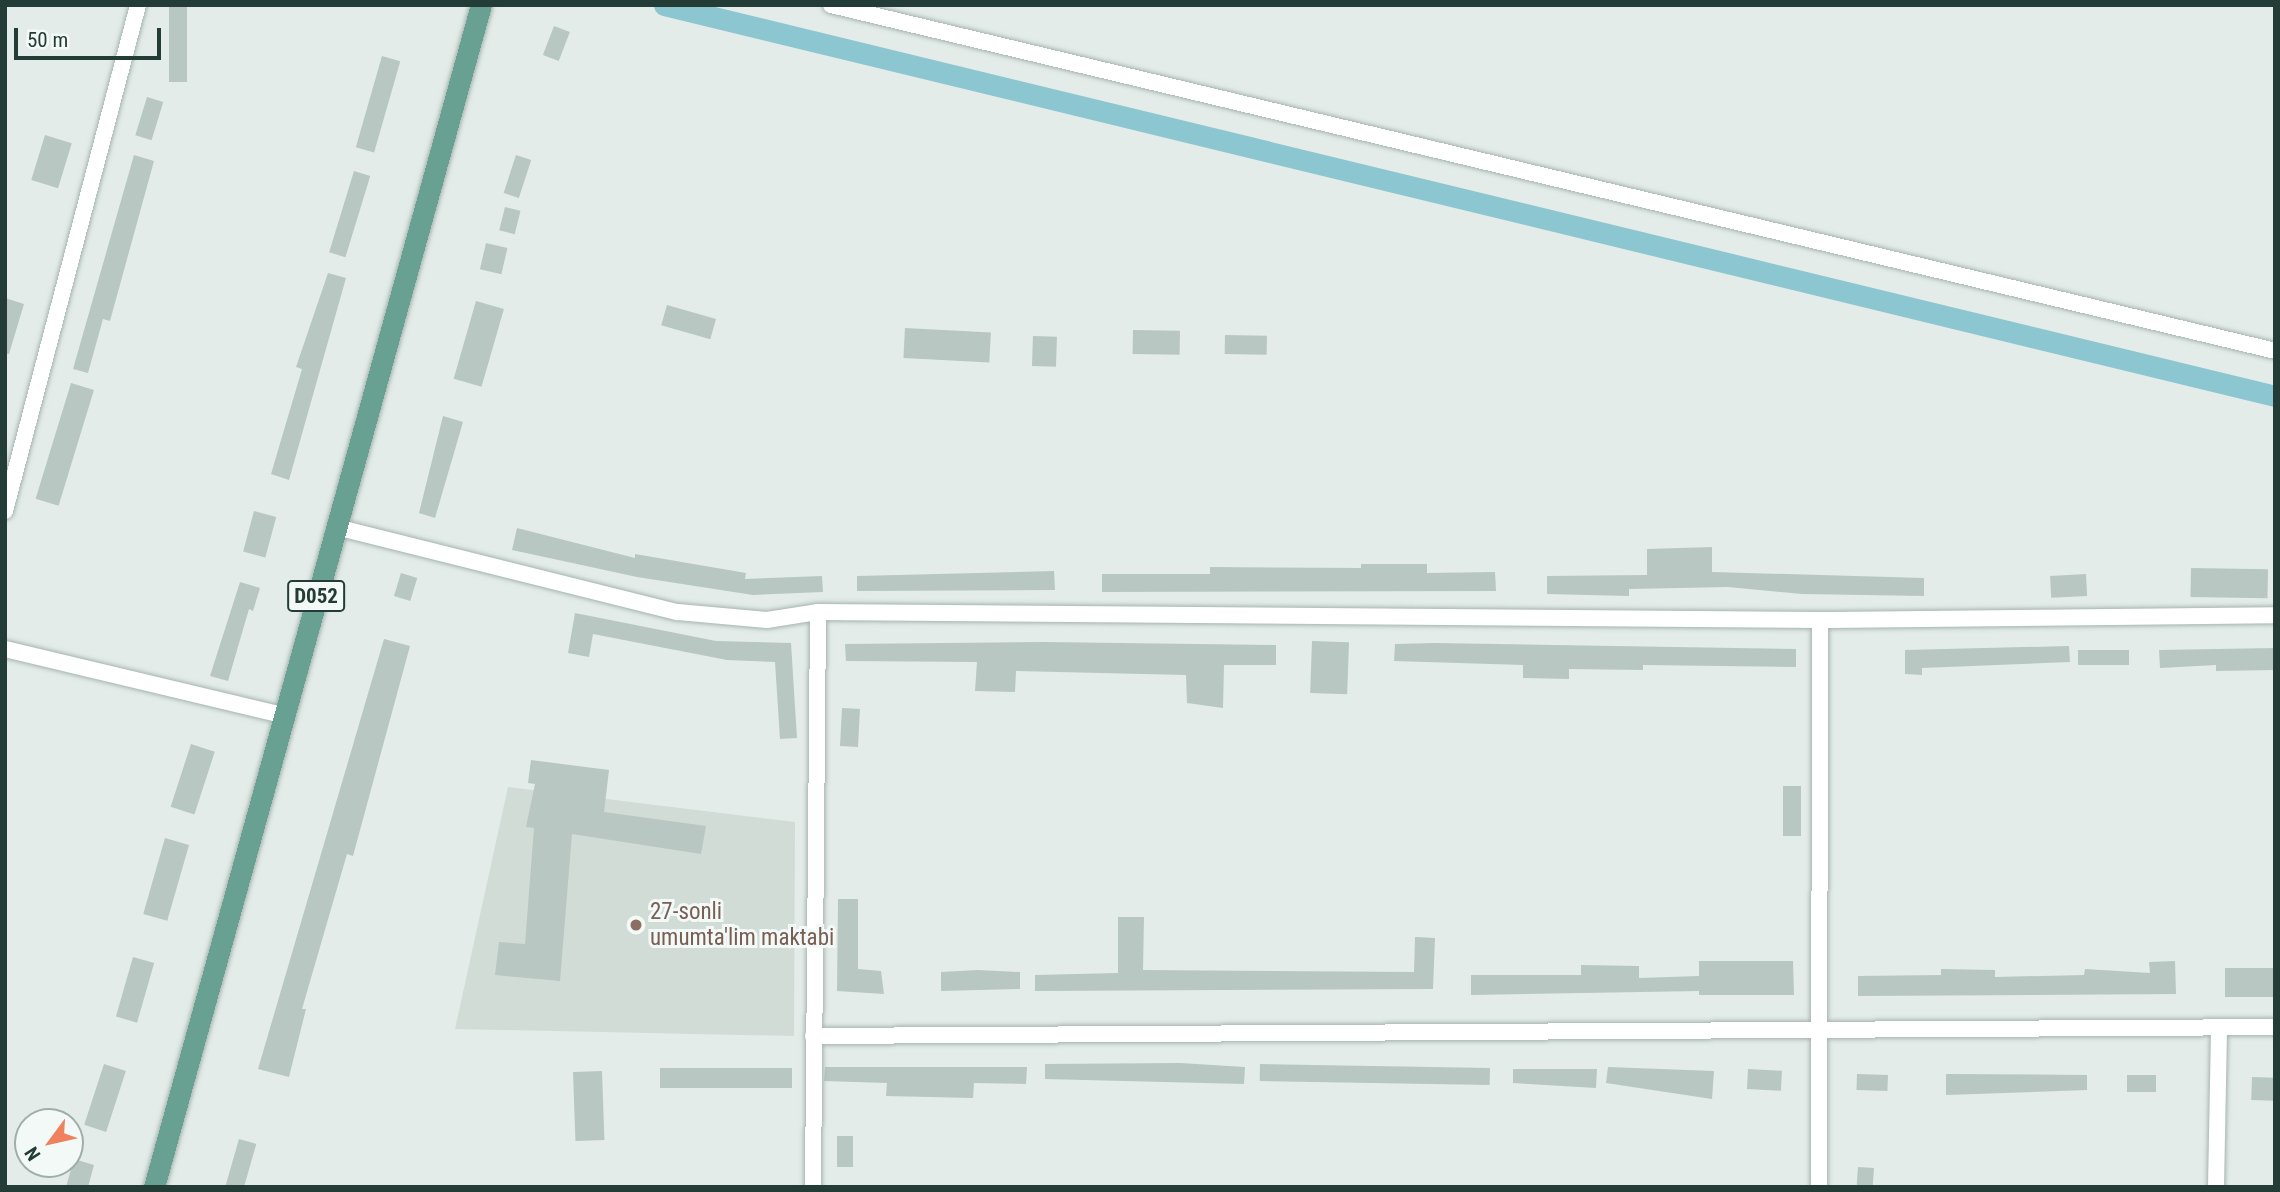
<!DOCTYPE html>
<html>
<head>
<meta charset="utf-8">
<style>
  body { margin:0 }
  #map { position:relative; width:2280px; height:1192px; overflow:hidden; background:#e3ece8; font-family:"Roboto Condensed",sans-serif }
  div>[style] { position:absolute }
  .built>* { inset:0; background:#d1dcd7 }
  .canal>* { height:21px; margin:-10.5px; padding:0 10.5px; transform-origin:10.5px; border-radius:10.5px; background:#8cc6d0 }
  .building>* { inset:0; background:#b8c7c1; transform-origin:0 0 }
  .roads { filter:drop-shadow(0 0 2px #a6b4af) drop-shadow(0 0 2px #a6b4af) }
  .street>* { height:16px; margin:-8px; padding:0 8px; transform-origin:8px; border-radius:8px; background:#fff }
  .primary>* { height:21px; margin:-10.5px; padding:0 10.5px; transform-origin:10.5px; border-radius:10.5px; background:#68a192 }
  .dots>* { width:19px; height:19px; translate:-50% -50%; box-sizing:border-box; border:4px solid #f3f9f6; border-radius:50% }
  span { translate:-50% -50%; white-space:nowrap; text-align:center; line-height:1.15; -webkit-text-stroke:6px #f3f9f6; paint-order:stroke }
  .shield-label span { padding:2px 5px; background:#f3f9f6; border:2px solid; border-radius:5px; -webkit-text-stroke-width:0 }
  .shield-label { font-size:21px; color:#233d36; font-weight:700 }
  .education-label { font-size:23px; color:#785e54 }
  .left { translate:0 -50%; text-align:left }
  .frame { position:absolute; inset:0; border:7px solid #233d36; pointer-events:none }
  .north { position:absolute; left:14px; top:1108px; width:70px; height:70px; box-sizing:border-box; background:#f3f9f6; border:2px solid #a0aea9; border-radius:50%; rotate:237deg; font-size:19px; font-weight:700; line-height:28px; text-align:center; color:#233d36 }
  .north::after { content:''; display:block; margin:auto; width:24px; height:32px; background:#ef815f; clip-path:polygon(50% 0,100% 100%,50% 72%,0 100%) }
  .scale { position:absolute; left:14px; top:28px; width:147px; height:32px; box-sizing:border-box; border:4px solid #233d36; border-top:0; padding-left:9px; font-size:21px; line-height:24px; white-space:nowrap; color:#233d36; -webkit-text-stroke:5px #f3f9f6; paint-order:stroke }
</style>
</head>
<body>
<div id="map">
  <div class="built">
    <div style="clip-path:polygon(508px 787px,795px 822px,794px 1036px,455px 1029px)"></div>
  </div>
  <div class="canal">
    <div style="left:664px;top:5px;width:1658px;rotate:13.64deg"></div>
  </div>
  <div class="building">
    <div style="left:169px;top:5px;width:18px;height:77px"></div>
    <div style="left:554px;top:26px;width:17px;height:31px;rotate:21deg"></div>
    <div style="left:382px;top:56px;width:19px;height:95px;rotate:16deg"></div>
    <div style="left:147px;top:97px;width:17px;height:40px;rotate:17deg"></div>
    <div style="left:45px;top:135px;width:28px;height:47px;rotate:17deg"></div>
    <div style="clip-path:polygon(134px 155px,154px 161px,110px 321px,103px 319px,88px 373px,73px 369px)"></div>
    <div style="left:516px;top:155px;width:16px;height:40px;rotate:18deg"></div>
    <div style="left:354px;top:171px;width:17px;height:85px;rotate:17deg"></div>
    <div style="left:505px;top:207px;width:16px;height:24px;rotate:14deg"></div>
    <div style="left:486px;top:243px;width:22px;height:27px;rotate:13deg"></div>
    <div style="clip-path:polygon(328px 273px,346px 278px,289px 480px,271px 474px,302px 369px,296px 367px)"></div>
    <div style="clip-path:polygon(5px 298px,24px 304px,9px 354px,5px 354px)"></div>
    <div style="left:476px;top:301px;width:29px;height:81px;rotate:16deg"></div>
    <div style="left:667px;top:305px;width:51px;height:21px;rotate:16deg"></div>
    <div style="left:905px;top:328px;width:86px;height:30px;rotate:3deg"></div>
    <div style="left:1133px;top:330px;width:47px;height:24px;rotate:1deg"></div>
    <div style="left:1225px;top:335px;width:42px;height:19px;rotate:1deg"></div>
    <div style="left:1033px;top:336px;width:24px;height:30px;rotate:2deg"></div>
    <div style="left:71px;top:383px;width:24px;height:121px;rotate:17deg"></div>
    <div style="clip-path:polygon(443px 416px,463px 422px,435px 518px,419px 513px)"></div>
    <div style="left:254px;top:511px;width:23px;height:42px;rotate:15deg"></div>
    <div style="clip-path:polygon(517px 528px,635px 558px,635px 554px,746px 573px,745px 579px,822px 576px,823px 592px,753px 595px,637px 577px,512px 550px)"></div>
    <div style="clip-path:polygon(1712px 547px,1712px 572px,1924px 578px,1924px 596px,1802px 594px,1728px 587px,1629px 589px,1629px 596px,1547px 594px,1547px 576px,1647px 575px,1647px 549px)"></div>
    <div style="clip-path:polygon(1361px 564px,1427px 564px,1427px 573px,1495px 572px,1496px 591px,1102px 592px,1102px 574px,1210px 574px,1210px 567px,1361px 568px)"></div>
    <div style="left:2191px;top:568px;width:77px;height:29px;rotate:1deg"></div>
    <div style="clip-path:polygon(1054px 571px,1055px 590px,857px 591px,857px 576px)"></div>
    <div style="left:401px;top:573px;width:17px;height:24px;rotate:17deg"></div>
    <div style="left:2086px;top:574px;width:22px;height:36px;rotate:87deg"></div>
    <div style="clip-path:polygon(240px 582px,260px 588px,253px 611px,249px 609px,228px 681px,210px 676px)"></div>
    <div style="clip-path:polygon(575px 613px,716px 641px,791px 643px,797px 738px,780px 739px,775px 662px,727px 660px,593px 634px,589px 657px,568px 653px)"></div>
    <div style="clip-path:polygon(384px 639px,410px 646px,353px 856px,347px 854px,302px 1009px,306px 1009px,289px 1077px,258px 1069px)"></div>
    <div style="left:1312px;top:641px;width:37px;height:52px;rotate:2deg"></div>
    <div style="clip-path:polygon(1043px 642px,1276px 645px,1276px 665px,1224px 665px,1223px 708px,1187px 703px,1186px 675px,1016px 671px,1015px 692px,975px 691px,977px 662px,846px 661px,845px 644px)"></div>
    <div style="clip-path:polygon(1435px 643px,1796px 649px,1796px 667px,1643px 665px,1643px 670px,1569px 669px,1569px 679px,1523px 678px,1523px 665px,1394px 661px,1395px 644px)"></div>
    <div style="clip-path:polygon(2069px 646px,2070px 662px,1922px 668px,1922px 675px,1905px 674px,1905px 650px)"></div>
    <div style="clip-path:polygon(2275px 648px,2275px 670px,2216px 671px,2216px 665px,2160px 668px,2159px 650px)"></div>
    <div style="left:2129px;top:650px;width:15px;height:51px;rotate:90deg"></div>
    <div style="left:842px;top:708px;width:18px;height:38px;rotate:3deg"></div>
    <div style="left:191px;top:744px;width:25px;height:66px;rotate:18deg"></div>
    <div style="clip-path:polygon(531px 760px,609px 770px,604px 812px,706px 826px,701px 854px,572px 834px,560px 981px,495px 975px,499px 942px,525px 944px,534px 828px,526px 827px,535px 784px,528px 783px)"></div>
    <div style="left:1783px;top:786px;width:18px;height:50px"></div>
    <div style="left:165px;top:838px;width:25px;height:79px;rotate:16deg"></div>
    <div style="clip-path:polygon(838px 899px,858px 899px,858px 969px,881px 971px,884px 994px,837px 991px)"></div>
    <div style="clip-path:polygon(1118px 917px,1144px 917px,1143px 970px,1414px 972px,1415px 937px,1435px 938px,1433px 989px,1035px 991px,1035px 975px,1118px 973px)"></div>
    <div style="left:133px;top:957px;width:22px;height:62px;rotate:16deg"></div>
    <div style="clip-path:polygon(1699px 961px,1793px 961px,1794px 995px,1699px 995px,1699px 991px,1471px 995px,1471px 975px,1581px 975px,1581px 965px,1639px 966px,1639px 978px,1699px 976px)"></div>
    <div style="clip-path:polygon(2175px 961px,2176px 994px,1858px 996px,1858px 976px,1941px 975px,1941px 969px,1995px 970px,1995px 977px,2084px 975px,2085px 969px,2150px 973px,2149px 962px)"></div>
    <div style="left:2225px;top:968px;width:50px;height:29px"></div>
    <div style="clip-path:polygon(978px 970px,1020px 972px,1020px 989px,941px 991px,941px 972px)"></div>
    <div style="clip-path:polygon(1180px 1063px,1245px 1067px,1244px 1084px,1045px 1079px,1045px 1064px)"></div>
    <div style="left:104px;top:1064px;width:23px;height:64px;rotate:18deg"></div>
    <div style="left:1260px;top:1064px;width:230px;height:17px;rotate:1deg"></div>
    <div style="clip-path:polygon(825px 1067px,1027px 1067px,1026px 1084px,974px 1083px,973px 1098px,886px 1096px,887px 1083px,824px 1081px)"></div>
    <div style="clip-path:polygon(1608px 1067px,1714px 1071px,1712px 1099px,1606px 1083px)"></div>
    <div style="left:792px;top:1068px;width:20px;height:132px;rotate:90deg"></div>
    <div style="clip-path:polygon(1513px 1069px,1597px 1069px,1596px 1088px,1513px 1083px)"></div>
    <div style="left:1748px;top:1069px;width:34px;height:20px;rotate:3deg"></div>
    <div style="left:602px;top:1071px;width:69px;height:29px;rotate:88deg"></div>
    <div style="left:1857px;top:1074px;width:31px;height:16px;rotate:2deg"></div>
    <div style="clip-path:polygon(1946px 1074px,2087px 1075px,2087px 1090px,1946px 1095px)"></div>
    <div style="left:2127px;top:1075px;width:29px;height:17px"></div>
    <div style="left:2252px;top:1077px;width:23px;height:23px;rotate:2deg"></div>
    <div style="left:837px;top:1136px;width:16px;height:31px"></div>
    <div style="left:239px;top:1139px;width:18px;height:50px;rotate:16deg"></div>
    <div style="clip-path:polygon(74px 1159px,94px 1165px,88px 1187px,66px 1187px)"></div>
    <div style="left:1858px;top:1167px;width:16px;height:20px;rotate:4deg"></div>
  </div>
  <div class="roads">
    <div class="street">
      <div style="left:831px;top:5px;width:1485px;rotate:13.47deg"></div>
      <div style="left:5px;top:511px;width:523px;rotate:-75.27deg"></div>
      <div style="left:336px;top:527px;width:352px;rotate:14deg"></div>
      <div style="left:678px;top:612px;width:89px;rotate:5.1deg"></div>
      <div style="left:767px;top:620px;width:52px;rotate:-8.9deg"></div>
      <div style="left:818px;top:612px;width:1002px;rotate:0.46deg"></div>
      <div style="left:1820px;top:620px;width:455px;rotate:-0.6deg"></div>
      <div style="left:5px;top:649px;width:285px;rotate:13.4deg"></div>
      <div style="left:813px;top:1036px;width:1462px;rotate:-0.35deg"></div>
      <div style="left:813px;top:1187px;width:575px;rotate:-89.5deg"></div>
      <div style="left:1819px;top:1187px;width:567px;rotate:-89.9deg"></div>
      <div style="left:2216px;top:1187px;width:160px;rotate:-88.9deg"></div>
    </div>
    <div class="primary">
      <div style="left:154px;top:1187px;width:1226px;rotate:-74.54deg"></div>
    </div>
  </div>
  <div class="dots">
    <div style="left:636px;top:925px;background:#8d6e63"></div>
  </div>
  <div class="shield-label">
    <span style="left:316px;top:596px">D052</span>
  </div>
  <div class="education-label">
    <span class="left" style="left:650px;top:925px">27-sonli<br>umumta'lim maktabi</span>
  </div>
  <div class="frame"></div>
  <div class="north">N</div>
  <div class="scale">50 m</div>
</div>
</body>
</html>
